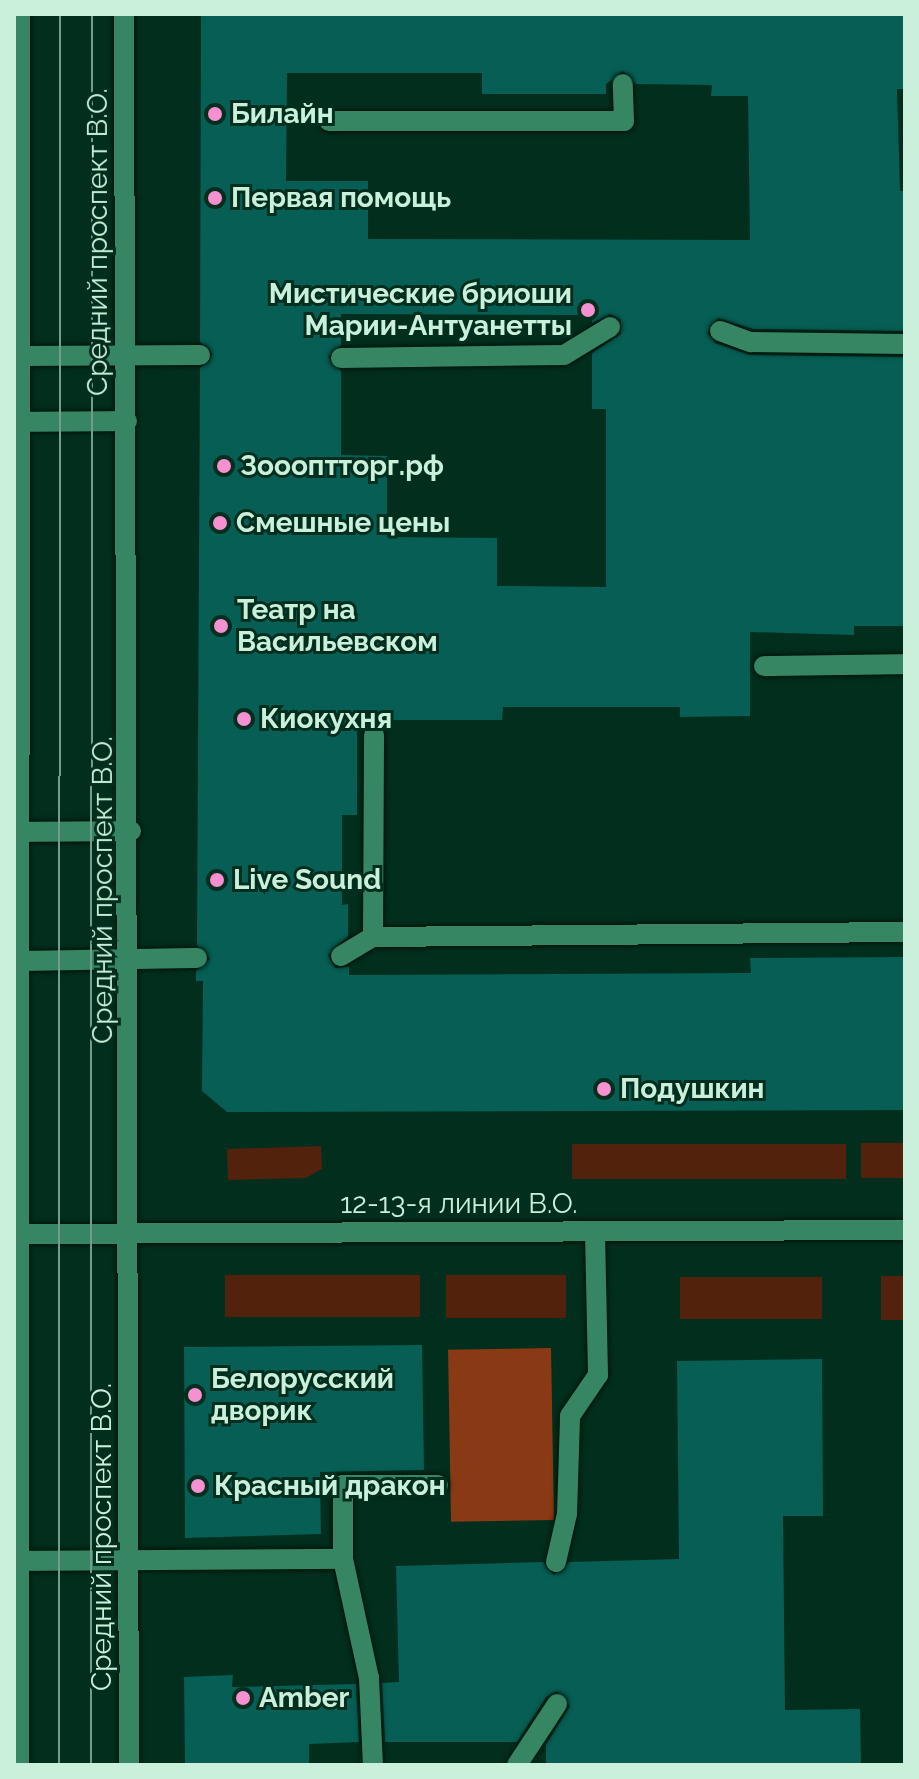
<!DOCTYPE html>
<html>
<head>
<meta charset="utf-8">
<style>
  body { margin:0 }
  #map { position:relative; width:919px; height:1779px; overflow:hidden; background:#022e1d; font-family:Raleway,sans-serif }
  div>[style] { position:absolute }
  .green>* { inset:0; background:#53220c; transform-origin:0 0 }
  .forest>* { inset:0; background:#893913; transform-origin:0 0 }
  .building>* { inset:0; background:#065e54 }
  .roads { filter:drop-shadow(0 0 2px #00140a) drop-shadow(0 0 2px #00140a) }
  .service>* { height:20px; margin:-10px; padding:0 10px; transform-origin:10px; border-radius:10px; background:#368563 }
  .minor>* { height:20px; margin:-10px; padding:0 10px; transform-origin:10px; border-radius:10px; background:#368563 }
  .secondary>* { height:20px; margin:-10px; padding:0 10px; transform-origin:10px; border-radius:10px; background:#368563 }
  .tram>* { height:2px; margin:-1px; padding:0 1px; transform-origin:1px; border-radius:1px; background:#739c89 }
  .dots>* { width:22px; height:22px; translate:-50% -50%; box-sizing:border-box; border:4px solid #022e1d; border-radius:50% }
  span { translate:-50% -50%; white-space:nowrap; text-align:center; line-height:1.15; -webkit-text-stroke:6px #022e1d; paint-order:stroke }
  .poi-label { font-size:28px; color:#caf0dc; font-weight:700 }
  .left { translate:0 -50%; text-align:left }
  .right { translate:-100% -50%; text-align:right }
  .street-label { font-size:28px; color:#caf0dc }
  .frame { position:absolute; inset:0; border:16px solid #caf0dc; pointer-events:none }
</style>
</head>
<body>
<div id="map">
  <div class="green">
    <div style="left:905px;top:1143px;width:35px;height:44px;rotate:90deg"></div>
    <div style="left:846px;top:1144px;width:35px;height:274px;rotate:90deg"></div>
    <div style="clip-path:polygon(321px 1146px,322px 1169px,306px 1178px,228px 1180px,227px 1149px)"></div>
    <div style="left:420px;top:1275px;width:42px;height:195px;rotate:90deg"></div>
    <div style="left:446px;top:1275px;width:120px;height:43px"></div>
    <div style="left:881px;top:1276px;width:24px;height:44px"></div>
    <div style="left:680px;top:1277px;width:142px;height:42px"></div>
  </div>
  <div class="forest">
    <div style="left:551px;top:1348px;width:172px;height:103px;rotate:89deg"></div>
  </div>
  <div class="building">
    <div style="clip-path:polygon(evenodd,201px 14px,905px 14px,905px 89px,897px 89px,900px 191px,905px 191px,905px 331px,753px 329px,718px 318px,707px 333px,715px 343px,750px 355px,905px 357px,905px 626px,854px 626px,854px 635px,750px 632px,750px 716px,680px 717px,680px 707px,503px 707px,502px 720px,357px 720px,357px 815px,342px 815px,342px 905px,348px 904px,348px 936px,328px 955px,335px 968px,349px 967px,349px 975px,751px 973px,750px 958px,905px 957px,905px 1110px,227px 1112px,202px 1091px,203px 981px,196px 981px,196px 971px,210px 959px,197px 945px,200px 368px,213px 354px,200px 342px,201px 14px,623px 71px,636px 84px,712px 85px,711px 96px,748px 96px,750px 240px,368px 239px,368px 181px,286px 181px,287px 73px,482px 73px,482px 94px,606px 94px,606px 84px,623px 71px,201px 14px,341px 314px,592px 315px,592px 323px,610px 314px,621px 320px,621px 334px,592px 353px,592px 409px,606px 409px,606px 587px,497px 586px,497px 538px,387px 537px,387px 456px,341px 455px,341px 371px,328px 357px,341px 345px,341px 314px)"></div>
    <div style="clip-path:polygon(422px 1345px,424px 1470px,320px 1472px,321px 1534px,185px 1538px,184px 1347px)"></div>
    <div style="clip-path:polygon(822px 1359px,823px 1516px,783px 1516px,785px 1710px,860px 1709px,861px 1765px,546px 1765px,546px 1745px,570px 1706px,557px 1691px,546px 1697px,517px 1742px,385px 1742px,382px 1683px,399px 1682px,396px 1566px,543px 1562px,554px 1575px,569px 1562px,679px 1559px,677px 1361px)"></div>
    <div style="clip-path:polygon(233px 1675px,232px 1687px,356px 1684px,359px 1742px,309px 1744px,309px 1765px,185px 1765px,184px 1677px)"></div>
  </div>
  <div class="roads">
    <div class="service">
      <div style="left:329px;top:121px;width:295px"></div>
      <div style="left:624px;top:121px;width:37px;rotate:-92deg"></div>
      <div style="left:720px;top:331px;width:33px;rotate:20deg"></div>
      <div style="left:751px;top:342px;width:154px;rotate:0.7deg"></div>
      <div style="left:21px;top:356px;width:179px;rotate:-0.3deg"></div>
      <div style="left:341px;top:358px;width:223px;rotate:-0.8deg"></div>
      <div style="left:564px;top:355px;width:54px;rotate:-31.3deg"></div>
      <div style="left:14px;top:422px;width:113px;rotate:-0.5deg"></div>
      <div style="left:764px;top:666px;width:141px;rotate:-0.8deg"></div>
      <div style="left:14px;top:832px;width:117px;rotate:-0.5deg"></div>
      <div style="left:373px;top:937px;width:202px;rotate:-89.7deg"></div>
      <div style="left:341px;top:956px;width:37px;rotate:-31deg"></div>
      <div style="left:373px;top:937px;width:532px;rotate:-0.54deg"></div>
      <div style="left:18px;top:961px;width:179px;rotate:-1deg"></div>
      <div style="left:343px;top:1559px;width:122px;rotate:77.7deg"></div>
      <div style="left:369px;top:1678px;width:87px;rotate:87.4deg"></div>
      <div style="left:18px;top:1561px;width:325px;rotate:-0.4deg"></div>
      <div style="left:343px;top:1559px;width:74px;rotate:-90deg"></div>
      <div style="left:343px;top:1485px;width:95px"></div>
      <div style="left:556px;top:1562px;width:49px;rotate:-77.1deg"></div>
      <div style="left:567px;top:1514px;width:98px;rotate:-88.2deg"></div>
      <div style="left:570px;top:1416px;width:50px;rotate:-55.7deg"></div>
      <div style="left:598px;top:1375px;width:144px;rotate:-91.2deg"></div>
      <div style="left:517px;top:1765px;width:73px;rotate:-56.7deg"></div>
    </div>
    <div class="minor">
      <div style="left:14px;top:1234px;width:891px;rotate:-0.26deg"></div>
    </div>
    <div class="secondary">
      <div style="left:124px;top:14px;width:1751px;rotate:89.84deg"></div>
      <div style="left:19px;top:1765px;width:1751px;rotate:-89.97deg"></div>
    </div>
  </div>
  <div class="tram">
    <div style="left:59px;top:1765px;width:1751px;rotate:-89.97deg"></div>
    <div style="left:91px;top:1765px;width:1751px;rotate:-89.97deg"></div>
  </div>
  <div class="dots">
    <div style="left:215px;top:114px;background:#f690d0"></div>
    <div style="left:215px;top:198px;background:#f690d0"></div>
    <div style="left:588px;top:310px;background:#f690d0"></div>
    <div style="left:224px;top:466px;background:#f690d0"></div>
    <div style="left:220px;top:523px;background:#f690d0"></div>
    <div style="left:221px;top:626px;background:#f690d0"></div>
    <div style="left:244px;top:719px;background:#f690d0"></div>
    <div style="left:217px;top:880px;background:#f690d0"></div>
    <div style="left:604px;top:1089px;background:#f690d0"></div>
    <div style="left:195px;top:1395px;background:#f690d0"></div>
    <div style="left:198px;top:1486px;background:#f690d0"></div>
    <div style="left:243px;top:1698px;background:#f690d0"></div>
  </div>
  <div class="poi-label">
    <span class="left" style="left:231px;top:114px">Билайн</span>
    <span class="left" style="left:231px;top:198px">Первая помощь</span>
    <span class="right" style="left:572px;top:310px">Мистические бриоши<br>Марии-Антуанетты</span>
    <span class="left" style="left:240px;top:466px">Зоооптторг.рф</span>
    <span class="left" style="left:236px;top:523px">Смешные цены</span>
    <span class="left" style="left:237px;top:626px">Театр на<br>Васильевском</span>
    <span class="left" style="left:260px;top:719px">Киокухня</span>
    <span class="left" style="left:233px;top:880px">Live Sound</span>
    <span class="left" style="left:620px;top:1089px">Подушкин</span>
    <span class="left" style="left:211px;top:1395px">Белорусский<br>дворик</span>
    <span class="left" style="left:214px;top:1486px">Красный дракон</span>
    <span class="left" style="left:259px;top:1698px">Amber</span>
  </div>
  <div class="street-label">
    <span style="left:98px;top:242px;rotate:-90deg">Средний проспект В.О.</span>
    <span style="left:103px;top:890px;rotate:-90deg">Средний проспект В.О.</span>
    <span style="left:459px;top:1204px">12-13-я линии В.О.</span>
    <span style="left:102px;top:1537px;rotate:-90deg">Средний проспект В.О.</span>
  </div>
  <div class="frame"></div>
</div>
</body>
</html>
